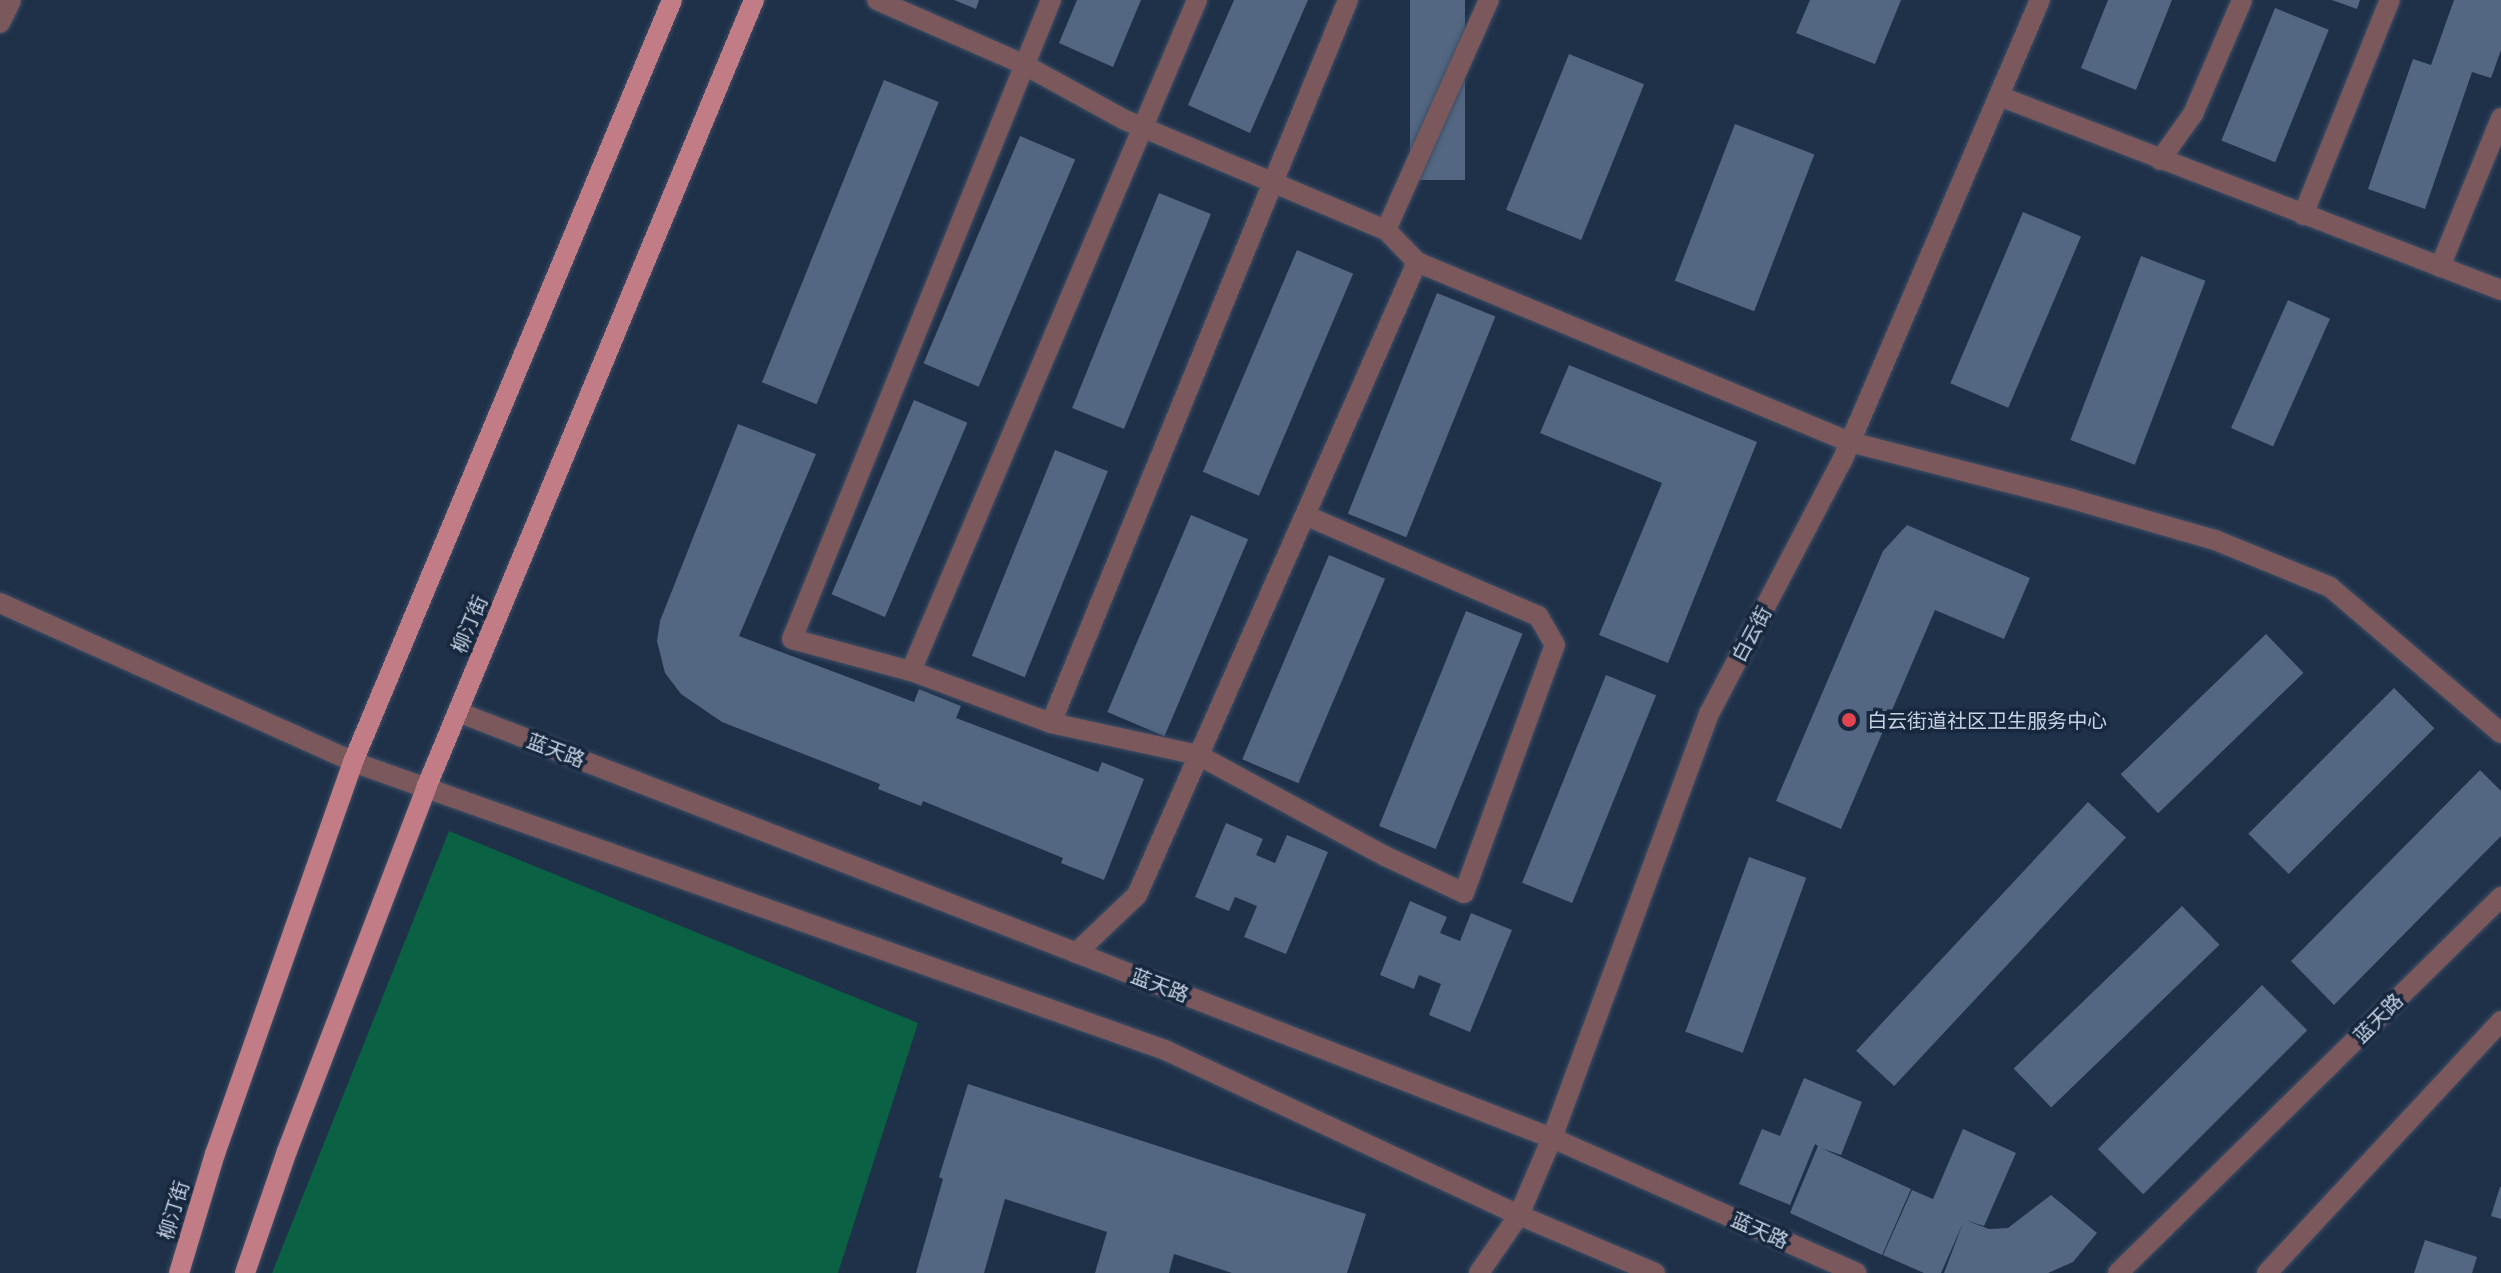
<!DOCTYPE html>
<html>
<head>
<meta charset="utf-8">
<style>
  body { margin:0 }
  #map { position:relative; width:2501px; height:1273px; overflow:hidden; background:#1f3149; font-family:Lora,"Noto Sans SC",serif }
  div>[style] { position:absolute }
  .green>* { inset:0; background:#0b6143 }
  .building>* { inset:0; background:#536782; transform-origin:0 0 }
  .roads { filter:drop-shadow(0 0 2px #3d4e65) drop-shadow(0 0 2px #3d4e65) }
  .service>* { height:20px; margin:-10px; padding:0 10px; transform-origin:10px; border-radius:10px; background:#7a585c }
  .minor>* { height:20px; margin:-10px; padding:0 10px; transform-origin:10px; border-radius:10px; background:#7a585c }
  .tertiary>* { height:20px; margin:-10px; padding:0 10px; transform-origin:10px; border-radius:10px; background:#7a585c }
  .primary>* { height:20px; margin:-10px; padding:0 10px; transform-origin:10px; border-radius:10px; background:#c17c86 }
  .dots>* { width:22px; height:22px; translate:-50% -50%; box-sizing:border-box; border:4px solid #16273e; border-radius:50% }
  span { translate:-50% -50%; white-space:nowrap; text-align:center; line-height:1.15; -webkit-text-stroke:7px #16273e; paint-order:stroke }
  .street-label { font-size:20px; color:#c7d3e2 }
  .poi-label { font-size:20px; color:#c7d3e2 }
  .left { translate:0 -50%; text-align:left }
</style>
</head>
<body>
<div id="map">
  <div class="green">
    <div style="clip-path:polygon(449px 831px,918px 1023px,838px 1273px,272px 1273px)"></div>
  </div>
  <div class="building">
    <div style="clip-path:polygon(954px 0,979px 0,976px 9px)"></div>
    <div style="clip-path:polygon(1077px 0,1141px 0,1113px 67px,1059px 43px)"></div>
    <div style="clip-path:polygon(1234px 0,1308px 0,1250px 133px,1188px 105px)"></div>
    <div style="left:1410px;top:0;width:55px;height:180px"></div>
    <div style="clip-path:polygon(1810px 0,1901px 0,1875px 64px,1796px 33px)"></div>
    <div style="clip-path:polygon(2108px 0,2172px 0,2136px 90px,2081px 68px)"></div>
    <div style="clip-path:polygon(2332px 0,2360px 0,2357px 9px)"></div>
    <div style="clip-path:polygon(2454px 0,2501px 0,2501px 50px,2491px 78px,2472px 72px,2425px 209px,2368px 189px,2413px 59px,2431px 65px)"></div>
    <div style="left:2275px;top:8px;width:58px;height:143px;rotate:22deg"></div>
    <div style="left:1569px;top:54px;width:81px;height:168px;rotate:22deg"></div>
    <div style="left:884px;top:80px;width:59px;height:326px;rotate:22deg"></div>
    <div style="left:1735px;top:124px;width:85px;height:168px;rotate:21deg"></div>
    <div style="left:1020px;top:136px;width:60px;height:247px;rotate:23deg"></div>
    <div style="left:1159px;top:193px;width:56px;height:232px;rotate:22deg"></div>
    <div style="left:2023px;top:212px;width:63px;height:186px;rotate:23deg"></div>
    <div style="left:1297px;top:250px;width:61px;height:241px;rotate:23deg"></div>
    <div style="left:2141px;top:256px;width:69px;height:197px;rotate:21deg"></div>
    <div style="left:1437px;top:293px;width:63px;height:238px;rotate:22deg"></div>
    <div style="left:2288px;top:300px;width:46px;height:140px;rotate:24deg"></div>
    <div style="clip-path:polygon(1569px 365px,1757px 442px,1668px 663px,1599px 635px,1662px 483px,1540px 433px)"></div>
    <div style="left:914px;top:400px;width:58px;height:211px;rotate:23deg"></div>
    <div style="clip-path:polygon(738px 424px,816px 454px,739px 636px,914px 702px,919px 689px,961px 706px,956px 718px,1098px 772px,1102px 762px,1144px 779px,1104px 880px,1061px 863px,1063px 858px,923px 801px,921px 806px,878px 789px,880px 784px,722px 722px,681px 694px,665px 673px,657px 641px,660px 621px)"></div>
    <div style="left:1055px;top:450px;width:57px;height:222px;rotate:22deg"></div>
    <div style="left:1191px;top:515px;width:62px;height:214px;rotate:23deg"></div>
    <div style="clip-path:polygon(1907px 525px,2030px 578px,2004px 639px,1935px 610px,1841px 829px,1776px 801px,1883px 551px)"></div>
    <div style="left:1329px;top:555px;width:61px;height:222px;rotate:23deg"></div>
    <div style="left:1466px;top:611px;width:61px;height:232px;rotate:22deg"></div>
    <div style="left:2266px;top:634px;width:54px;height:202px;rotate:46deg"></div>
    <div style="left:1606px;top:675px;width:54px;height:224px;rotate:22deg"></div>
    <div style="left:2394px;top:688px;width:57px;height:206px;rotate:45deg"></div>
    <div style="clip-path:polygon(2480px 770px,2501px 791px,2501px 836px,2334px 1005px,2291px 961px)"></div>
    <div style="left:2088px;top:802px;width:52px;height:340px;rotate:43deg"></div>
    <div style="clip-path:polygon(1226px 823px,1263px 839px,1256px 855px,1275px 863px,1287px 835px,1328px 852px,1286px 954px,1244px 937px,1257px 906px,1235px 897px,1229px 911px,1195px 897px)"></div>
    <div style="left:1749px;top:857px;width:61px;height:186px;rotate:20deg"></div>
    <div style="clip-path:polygon(1410px 901px,1447px 917px,1440px 933px,1460px 941px,1471px 913px,1512px 930px,1470px 1032px,1429px 1015px,1441px 984px,1419px 975px,1414px 989px,1380px 975px)"></div>
    <div style="left:2182px;top:906px;width:54px;height:234px;rotate:46deg"></div>
    <div style="left:2262px;top:985px;width:64px;height:232px;rotate:45deg"></div>
    <div style="clip-path:polygon(1804px 1078px,1862px 1102px,1841px 1155px,1821px 1148px,1911px 1189px,1882px 1255px,1790px 1213px,1818px 1146px,1815px 1144px,1790px 1205px,1739px 1184px,1762px 1129px,1780px 1136px)"></div>
    <div style="clip-path:polygon(968px 1084px,1366px 1214px,1347px 1273px,1232px 1273px,1174px 1254px,1169px 1273px,1095px 1273px,1107px 1232px,1005px 1199px,984px 1273px,916px 1273px,943px 1179px,939px 1177px)"></div>
    <div style="clip-path:polygon(1963px 1129px,2016px 1153px,1984px 1226px,1965px 1220px,1989px 1229px,2008px 1228px,2051px 1195px,2097px 1233px,2073px 1262px,2048px 1273px,1944px 1273px,1963px 1223px,1941px 1273px,1924px 1273px,1883px 1255px,1912px 1190px,1933px 1199px)"></div>
    <div style="clip-path:polygon(2500px 1187px,2501px 1187px,2501px 1219px,2491px 1216px)"></div>
    <div style="clip-path:polygon(2425px 1240px,2477px 1257px,2472px 1273px,2414px 1273px)"></div>
  </div>
  <div class="roads">
    <div class="service">
      <div style="left:877px;top:0;width:159px;rotate:23.7deg"></div>
      <div style="left:1023px;top:64px;width:116px;rotate:28.8deg"></div>
      <div style="left:1125px;top:120px;width:283px;rotate:22.9deg"></div>
      <div style="left:1386px;top:230px;width:45px;rotate:45.9deg"></div>
      <div style="left:1417px;top:262px;width:469px;rotate:22.6deg"></div>
      <div style="left:1850px;top:442px;width:229px;rotate:14.4deg"></div>
      <div style="left:2072px;top:499px;width:149px;rotate:16deg"></div>
      <div style="left:2215px;top:540px;width:124px;rotate:22.2deg"></div>
      <div style="left:2330px;top:587px;width:225px;rotate:40.5deg"></div>
      <div style="left:1051px;top:0;width:689px;rotate:112.06deg"></div>
      <div style="left:792px;top:639px;width:123px;rotate:15.1deg"></div>
      <div style="left:911px;top:671px;width:149px;rotate:20.4deg"></div>
      <div style="left:1051px;top:723px;width:150px;rotate:12.3deg"></div>
      <div style="left:1198px;top:755px;width:213px;rotate:28.4deg"></div>
      <div style="left:1385px;top:856px;width:87px;rotate:25.1deg"></div>
      <div style="left:1464px;top:893px;width:264px;rotate:-69.9deg"></div>
      <div style="left:1555px;top:645px;width:34px;rotate:-120deg"></div>
      <div style="left:1538px;top:616px;width:252px;rotate:-156.6deg"></div>
      <div style="left:1999px;top:96px;width:538px;rotate:21.13deg"></div>
      <div style="left:2160px;top:160px;width:57px;rotate:-54.3deg"></div>
      <div style="left:2193px;top:114px;width:124px;rotate:-66.7deg"></div>
      <div style="left:2303px;top:215px;width:232px;rotate:-68deg"></div>
      <div style="left:1386px;top:230px;width:252px;rotate:-65.9deg"></div>
      <div style="left:2440px;top:267px;width:161px;rotate:-67.7deg"></div>
      <div style="left:911px;top:671px;width:729px;rotate:-66.91deg"></div>
      <div style="left:1051px;top:723px;width:782px;rotate:-67.67deg"></div>
      <div style="left:1076px;top:953px;width:84px;rotate:-43.6deg"></div>
      <div style="left:1137px;top:895px;width:692px;rotate:-66.14deg"></div>
    </div>
    <div class="minor">
      <div style="left:0;top:23px;width:25px;rotate:-64deg"></div>
      <div style="left:0;top:603px;width:387px;rotate:24.2deg"></div>
      <div style="left:1479px;top:1273px;width:70px;rotate:-55.4deg"></div>
      <div style="left:1519px;top:1215px;width:84px;rotate:-66.8deg"></div>
      <div style="left:1552px;top:1138px;width:454px;rotate:-69.7deg"></div>
      <div style="left:1710px;top:712px;width:284px;rotate:-62.3deg"></div>
      <div style="left:1842px;top:461px;width:502px;rotate:-66.76deg"></div>
    </div>
    <div class="tertiary">
      <div style="left:458px;top:712px;width:1174px;rotate:21.28deg"></div>
      <div style="left:1552px;top:1138px;width:333px;rotate:23.9deg"></div>
      <div style="left:353px;top:762px;width:862px;rotate:19.53deg"></div>
      <div style="left:1165px;top:1050px;width:391px;rotate:25deg"></div>
      <div style="left:1519px;top:1215px;width:148px;rotate:23.1deg"></div>
      <div style="left:2118px;top:1273px;width:537px;rotate:-44.47deg"></div>
      <div style="left:2267px;top:1273px;width:344px;rotate:-47.1deg"></div>
    </div>
    <div class="primary">
      <div style="left:179px;top:1273px;width:124px;rotate:-73.2deg"></div>
      <div style="left:215px;top:1154px;width:416px;rotate:-70.6deg"></div>
      <div style="left:353px;top:762px;width:826px;rotate:-67.28deg"></div>
      <div style="left:245px;top:1273px;width:129px;rotate:-71deg"></div>
      <div style="left:287px;top:1151px;width:389px;rotate:-69deg"></div>
      <div style="left:426px;top:788px;width:854px;rotate:-67.4deg"></div>
    </div>
  </div>
  <div class="dots">
    <div style="left:1849px;top:720px;background:#e0444e"></div>
  </div>
  <div class="street-label">
    <span style="left:469px;top:624px;rotate:-67deg">柳汀街</span>
    <span style="left:1751px;top:634px;rotate:-62deg">白云街</span>
    <span style="left:556px;top:750px;rotate:21deg">蓝天路</span>
    <span style="left:1160px;top:985px;rotate:21deg">蓝天路</span>
    <span style="left:2378px;top:1018px;rotate:-45deg">蓝天路</span>
    <span style="left:173px;top:1210px;rotate:-73deg">柳汀街</span>
    <span style="left:1760px;top:1230px;rotate:24deg">蓝天路</span>
  </div>
  <div class="poi-label">
    <span class="left" style="left:1867px;top:720px">白云街道社区卫生服务中心</span>
  </div>
</div>
</body>
</html>
